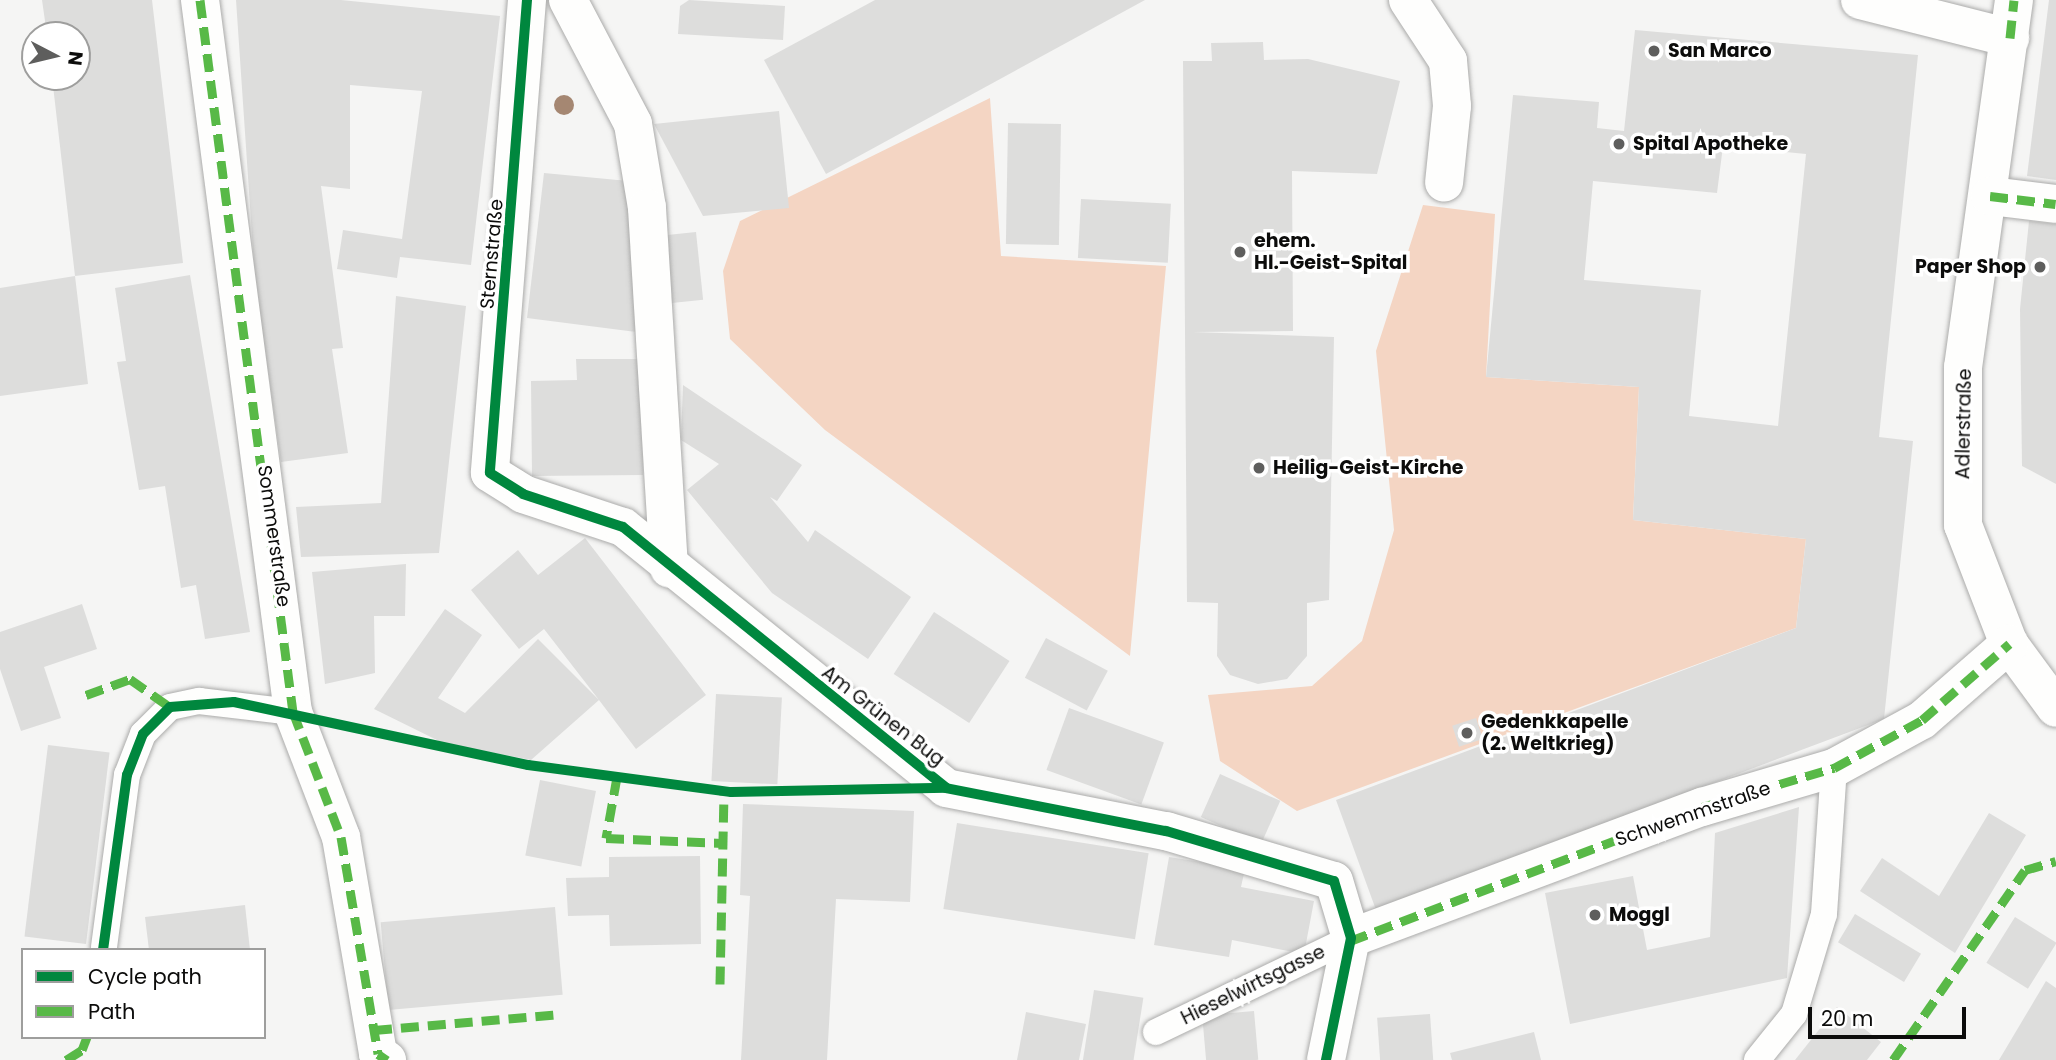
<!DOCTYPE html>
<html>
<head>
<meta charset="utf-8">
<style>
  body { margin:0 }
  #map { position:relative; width:2056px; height:1060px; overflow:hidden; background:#f5f5f4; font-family:Poppins,sans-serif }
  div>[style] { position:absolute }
  .green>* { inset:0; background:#f4d5c3 }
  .building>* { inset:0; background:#dddddc; transform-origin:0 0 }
  .roads { filter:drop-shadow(0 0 2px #ababaa) drop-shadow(0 0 2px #ababaa) }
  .service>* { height:26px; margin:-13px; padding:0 13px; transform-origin:13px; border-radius:13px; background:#fefefd }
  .minor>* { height:38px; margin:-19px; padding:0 19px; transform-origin:19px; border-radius:19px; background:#fefefd }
  .quiet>* { height:9px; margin-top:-4.5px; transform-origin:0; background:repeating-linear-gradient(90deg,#58b947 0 18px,transparent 0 27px) }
  .cycleway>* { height:10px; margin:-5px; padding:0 5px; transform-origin:5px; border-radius:5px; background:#00873e }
  .trees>* { width:20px; height:20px; margin:-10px; border-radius:50%; background:#a58772 }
  .dots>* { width:19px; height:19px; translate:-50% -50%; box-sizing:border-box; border:4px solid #fff; border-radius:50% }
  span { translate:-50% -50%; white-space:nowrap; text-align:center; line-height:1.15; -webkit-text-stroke:7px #fff; paint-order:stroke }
  .poi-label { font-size:19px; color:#0c0c0b; font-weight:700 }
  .left { translate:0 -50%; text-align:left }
  .right { translate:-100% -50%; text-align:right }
  .street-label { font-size:19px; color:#0c0c0b }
  .legend { position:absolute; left:21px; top:948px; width:245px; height:91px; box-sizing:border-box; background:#fff; border:2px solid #9e9e9d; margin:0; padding:9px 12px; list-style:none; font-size:21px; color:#0c0c0b }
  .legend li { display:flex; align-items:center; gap:14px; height:35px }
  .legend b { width:35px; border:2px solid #9e9e9d }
  .north { position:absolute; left:21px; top:21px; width:70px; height:70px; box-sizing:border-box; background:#fff; border:2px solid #9e9e9d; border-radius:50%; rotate:97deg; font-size:19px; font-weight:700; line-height:28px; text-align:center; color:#0c0c0b }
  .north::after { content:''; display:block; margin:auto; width:24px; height:32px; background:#5e5e5d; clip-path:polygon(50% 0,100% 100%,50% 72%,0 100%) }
  .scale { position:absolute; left:1808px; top:1007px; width:158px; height:32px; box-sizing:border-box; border:4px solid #0c0c0b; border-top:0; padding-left:9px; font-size:21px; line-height:24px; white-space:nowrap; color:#0c0c0b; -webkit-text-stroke:5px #fff; paint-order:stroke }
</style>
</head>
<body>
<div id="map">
  <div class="green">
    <div style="clip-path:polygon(990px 98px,1001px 256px,1166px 266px,1130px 656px,825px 430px,730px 339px,723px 271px,740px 221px)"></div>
    <div style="clip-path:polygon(1423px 205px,1495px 214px,1486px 377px,1639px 387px,1633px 520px,1806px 539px,1796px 628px,1297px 811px,1220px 761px,1208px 695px,1312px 686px,1362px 641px,1394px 530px,1376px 351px)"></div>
  </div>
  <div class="building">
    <div style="clip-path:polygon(42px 0,152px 0,183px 263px,75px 276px,88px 384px,0 396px,0 288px,75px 276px,52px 77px,77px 77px,77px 35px,47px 35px)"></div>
    <div style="clip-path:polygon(236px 0,341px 0,500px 16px,471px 265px,400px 257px,397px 278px,337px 269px,343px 230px,402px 239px,422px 91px,350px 85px,350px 189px,321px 186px,343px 348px,332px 349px,348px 453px,281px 462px,255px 280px)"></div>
    <div style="clip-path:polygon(689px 0,785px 6px,783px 40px,678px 34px,680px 6px)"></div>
    <div style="clip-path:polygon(875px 0,1145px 0,826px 174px,764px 60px)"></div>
    <div style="clip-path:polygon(2049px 0,2056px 0,2056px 180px,2027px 176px)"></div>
    <div style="clip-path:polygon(evenodd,1635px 30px,1918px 55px,1879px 437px,1913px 441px,1884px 719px,1376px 910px,1336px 800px,1796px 628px,1806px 539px,1633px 520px,1639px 387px,1486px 377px,1513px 95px,1599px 102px,1597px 128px,1624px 131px,1635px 30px,1723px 146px,1806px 154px,1778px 426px,1689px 416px,1701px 290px,1584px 280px,1593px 181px,1717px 193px,1723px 146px)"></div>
    <div style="clip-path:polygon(1263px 42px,1264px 60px,1308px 59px,1400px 81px,1377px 174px,1292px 171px,1293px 331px,1193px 332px,1334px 337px,1329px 600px,1307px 603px,1307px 656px,1287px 679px,1258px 684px,1230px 675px,1217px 656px,1218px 603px,1187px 602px,1183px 61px,1212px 61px,1211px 43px)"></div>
    <div style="clip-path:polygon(779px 111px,789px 208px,703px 216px,654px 124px)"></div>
    <div style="left:1008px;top:123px;width:53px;height:121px;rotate:1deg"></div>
    <div style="clip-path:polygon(544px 173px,628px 181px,644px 333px,527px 318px)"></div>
    <div style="left:1081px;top:199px;width:90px;height:59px;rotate:3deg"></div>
    <div style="clip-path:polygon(2029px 221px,2056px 224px,2056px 484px,2022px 466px,2020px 309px)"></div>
    <div style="left:696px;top:232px;width:68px;height:41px;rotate:84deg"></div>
    <div style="clip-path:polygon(190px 275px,250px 632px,205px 639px,196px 585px,181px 588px,165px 486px,139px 490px,117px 362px,126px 361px,115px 288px)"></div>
    <div style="clip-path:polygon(396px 296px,466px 306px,439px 553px,301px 557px,296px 507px,381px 503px)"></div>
    <div style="clip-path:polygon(576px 359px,642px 359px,643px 475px,532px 476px,531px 381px,577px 380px)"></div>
    <div style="clip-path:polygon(683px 385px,802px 465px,777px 501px,770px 497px,808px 542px,815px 530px,911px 597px,868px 659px,772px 593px,687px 490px,719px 464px,681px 440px)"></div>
    <div style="clip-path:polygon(585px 538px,706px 695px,636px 749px,599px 700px,531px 760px,443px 743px,374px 709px,445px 609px,482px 635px,438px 698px,465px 713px,538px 639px,599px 700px,544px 629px,519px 649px,471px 590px,518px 550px,538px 575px)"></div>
    <div style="clip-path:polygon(406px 564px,405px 616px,374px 616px,375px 673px,325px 684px,312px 572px)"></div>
    <div style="clip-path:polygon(82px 604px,97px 649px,44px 667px,61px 718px,21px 731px,0 669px,0 632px)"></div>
    <div style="left:934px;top:612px;width:90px;height:74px;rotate:33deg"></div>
    <div style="left:1046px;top:638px;width:70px;height:45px;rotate:28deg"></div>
    <div style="left:716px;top:694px;width:66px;height:87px;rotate:3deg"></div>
    <div style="left:1069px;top:708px;width:101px;height:66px;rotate:20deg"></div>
    <div style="left:1476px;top:718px;width:22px;height:25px;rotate:72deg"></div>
    <div style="left:48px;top:745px;width:62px;height:193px;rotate:7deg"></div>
    <div style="left:1220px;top:774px;width:66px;height:47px;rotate:24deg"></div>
    <div style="left:540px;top:780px;width:57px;height:77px;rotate:11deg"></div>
    <div style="clip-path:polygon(743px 804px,914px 811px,910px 902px,836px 899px,827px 1060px,741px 1060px,750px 896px,740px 895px)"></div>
    <div style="clip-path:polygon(1799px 807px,1787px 978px,1570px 1024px,1545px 893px,1633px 876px,1647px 950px,1710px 937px,1715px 833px)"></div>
    <div style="clip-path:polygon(1989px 813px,2026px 835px,1955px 953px,1860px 891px,1882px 858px,1939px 896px)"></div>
    <div style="left:957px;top:823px;width:194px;height:87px;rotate:9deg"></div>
    <div style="clip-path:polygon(700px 856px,701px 944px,610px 946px,609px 915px,568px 916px,566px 878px,609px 877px,609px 857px)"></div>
    <div style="clip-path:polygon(1169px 857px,1245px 869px,1241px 887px,1314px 901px,1304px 954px,1232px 940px,1229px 957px,1154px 945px)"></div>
    <div style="clip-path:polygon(245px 905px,250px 950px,149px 950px,145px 917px)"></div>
    <div style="left:555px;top:907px;width:88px;height:175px;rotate:85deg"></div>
    <div style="left:1855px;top:914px;width:77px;height:33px;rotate:31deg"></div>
    <div style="left:2015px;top:917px;width:49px;height:54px;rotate:32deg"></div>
    <div style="clip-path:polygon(2046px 981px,2056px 988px,2056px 1060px,1999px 1060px)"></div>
    <div style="left:1094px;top:990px;width:50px;height:71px;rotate:9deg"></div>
    <div style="clip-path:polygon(1837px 1007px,1881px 1042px,1867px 1060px,1795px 1060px)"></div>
    <div style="left:1254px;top:1011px;width:49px;height:52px;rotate:85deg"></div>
    <div style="clip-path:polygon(1026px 1012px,1086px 1024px,1079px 1060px,1017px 1060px)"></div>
    <div style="left:1430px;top:1014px;width:46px;height:53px;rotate:86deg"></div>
    <div style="clip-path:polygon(1534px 1032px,1541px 1060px,1452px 1060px,1450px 1053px)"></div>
  </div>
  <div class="roads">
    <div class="service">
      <div style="left:104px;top:947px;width:174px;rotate:-82.4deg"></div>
      <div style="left:127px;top:775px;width:44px;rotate:-68.7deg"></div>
      <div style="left:143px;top:734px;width:38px;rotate:-45deg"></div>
      <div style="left:170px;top:707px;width:30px;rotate:-12deg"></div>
      <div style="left:199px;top:701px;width:95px;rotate:6.7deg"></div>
      <div style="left:1156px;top:1032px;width:216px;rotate:-25.7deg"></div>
      <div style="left:1757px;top:1060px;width:59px;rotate:-51.2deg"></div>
      <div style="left:1794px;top:1014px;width:104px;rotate:-73.3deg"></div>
      <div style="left:1824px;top:914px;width:146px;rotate:-86.1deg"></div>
    </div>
    <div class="minor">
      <div style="left:200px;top:0;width:718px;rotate:82.56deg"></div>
      <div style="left:293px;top:712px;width:134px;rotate:69deg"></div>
      <div style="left:341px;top:837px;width:220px;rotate:80.3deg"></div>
      <div style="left:378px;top:1054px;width:11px;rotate:34deg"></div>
      <div style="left:527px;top:0;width:474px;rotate:94.5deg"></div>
      <div style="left:490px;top:473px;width:39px;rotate:32deg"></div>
      <div style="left:523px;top:494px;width:105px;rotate:18.3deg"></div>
      <div style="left:623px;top:527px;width:415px;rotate:38.9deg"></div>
      <div style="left:946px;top:788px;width:224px;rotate:11.1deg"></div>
      <div style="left:1166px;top:831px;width:175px;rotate:16.6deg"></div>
      <div style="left:1334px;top:881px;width:59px;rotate:73.4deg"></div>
      <div style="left:1351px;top:938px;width:125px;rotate:101.6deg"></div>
      <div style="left:568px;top:0;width:140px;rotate:62.3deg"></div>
      <div style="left:633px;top:124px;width:85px;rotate:80.5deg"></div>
      <div style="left:647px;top:208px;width:361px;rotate:86.5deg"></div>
      <div style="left:1408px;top:0;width:73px;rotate:56.7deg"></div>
      <div style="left:1448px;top:61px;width:45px;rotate:84.9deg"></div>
      <div style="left:1452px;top:106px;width:77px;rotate:95.9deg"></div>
      <div style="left:1860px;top:0;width:155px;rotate:14.2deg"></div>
      <div style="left:2014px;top:0;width:371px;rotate:97.9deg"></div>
      <div style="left:1963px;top:367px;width:158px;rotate:90deg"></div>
      <div style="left:1963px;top:525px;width:128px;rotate:68.9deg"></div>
      <div style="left:2009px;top:644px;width:79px;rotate:53.7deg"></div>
      <div style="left:1990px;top:196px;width:66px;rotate:6.9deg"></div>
      <div style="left:1351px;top:938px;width:375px;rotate:-20.5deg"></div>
      <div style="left:1702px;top:807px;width:138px;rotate:-16.5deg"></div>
      <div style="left:1834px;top:768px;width:100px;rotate:-28.6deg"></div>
      <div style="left:1922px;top:720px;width:116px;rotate:-41.1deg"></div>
    </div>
  </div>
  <div class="quiet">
    <div style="left:200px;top:0;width:718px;rotate:82.56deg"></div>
    <div style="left:293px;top:712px;width:134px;rotate:69deg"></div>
    <div style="left:341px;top:837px;width:220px;rotate:80.3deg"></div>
    <div style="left:378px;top:1054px;width:11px;rotate:34deg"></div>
    <div style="left:2010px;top:38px;width:38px;rotate:-84deg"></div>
    <div style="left:1990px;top:196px;width:66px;rotate:6.9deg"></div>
    <div style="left:86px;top:695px;width:47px;rotate:-20deg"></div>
    <div style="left:130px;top:679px;width:49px;rotate:35deg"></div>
    <div style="left:617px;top:777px;width:62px;rotate:100.2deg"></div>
    <div style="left:606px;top:838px;width:117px;rotate:2.4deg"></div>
    <div style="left:1350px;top:941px;width:377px;rotate:-20.8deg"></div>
    <div style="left:1702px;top:807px;width:138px;rotate:-16.5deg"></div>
    <div style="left:1834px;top:768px;width:100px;rotate:-28.6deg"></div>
    <div style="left:1922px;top:720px;width:116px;rotate:-41.1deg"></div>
    <div style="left:720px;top:984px;width:193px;rotate:-88.8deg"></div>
    <div style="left:374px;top:1030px;width:188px;rotate:-4.9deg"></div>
    <div style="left:66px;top:1060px;width:19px;rotate:-32deg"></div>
    <div style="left:82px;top:1050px;width:14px;rotate:-69deg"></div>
    <div style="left:1893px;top:1060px;width:231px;rotate:-55.2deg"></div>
    <div style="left:2025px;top:870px;width:32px;rotate:-16deg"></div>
  </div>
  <div class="cycleway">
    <div style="left:527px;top:0;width:474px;rotate:94.5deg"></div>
    <div style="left:490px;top:473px;width:39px;rotate:32deg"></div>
    <div style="left:523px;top:494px;width:105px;rotate:18.3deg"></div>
    <div style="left:623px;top:527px;width:415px;rotate:38.9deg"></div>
    <div style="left:946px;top:788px;width:224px;rotate:11.1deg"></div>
    <div style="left:1166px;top:831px;width:175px;rotate:16.6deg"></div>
    <div style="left:1334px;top:881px;width:59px;rotate:73.4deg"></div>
    <div style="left:1351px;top:938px;width:125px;rotate:101.6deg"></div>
    <div style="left:103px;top:950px;width:177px;rotate:-82.2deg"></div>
    <div style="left:127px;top:775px;width:44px;rotate:-68.7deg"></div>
    <div style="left:143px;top:734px;width:38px;rotate:-45deg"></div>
    <div style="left:170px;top:707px;width:64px;rotate:-4.5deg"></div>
    <div style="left:234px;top:702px;width:301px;rotate:12.1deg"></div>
    <div style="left:528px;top:765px;width:205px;rotate:7.6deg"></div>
    <div style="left:731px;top:792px;width:215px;rotate:-1.1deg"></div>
  </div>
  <div class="trees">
    <div style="left:564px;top:105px"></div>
  </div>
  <div class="dots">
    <div style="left:1654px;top:51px;background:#5e5e5d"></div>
    <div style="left:1619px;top:144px;background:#5e5e5d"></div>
    <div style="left:1240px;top:252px;background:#5e5e5d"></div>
    <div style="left:2040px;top:267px;background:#5e5e5d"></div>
    <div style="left:1259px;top:468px;background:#5e5e5d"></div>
    <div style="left:1467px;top:733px;background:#5e5e5d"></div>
    <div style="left:1595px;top:915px;background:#5e5e5d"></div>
  </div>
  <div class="poi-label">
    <span class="left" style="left:1668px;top:51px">San Marco</span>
    <span class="left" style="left:1633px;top:144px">Spital Apotheke</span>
    <span class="left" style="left:1254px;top:252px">ehem.<br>Hl.-Geist-Spital</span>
    <span class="right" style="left:2026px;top:267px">Paper Shop</span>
    <span class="left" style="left:1273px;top:468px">Heilig-Geist-Kirche</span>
    <span class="left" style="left:1481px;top:733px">Gedenkkapelle<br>(2. Weltkrieg)</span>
    <span class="left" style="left:1609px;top:915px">Moggl</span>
  </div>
  <div class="street-label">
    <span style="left:492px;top:254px;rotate:-85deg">Sternstraße</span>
    <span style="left:1964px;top:424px;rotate:-89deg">Adlerstraße</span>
    <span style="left:274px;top:536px;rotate:82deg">Sommerstraße</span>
    <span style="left:883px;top:716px;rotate:38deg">Am Grünen Bug</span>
    <span style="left:1693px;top:814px;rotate:-19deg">Schwemmstraße</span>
    <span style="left:1253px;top:985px;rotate:-26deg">Hieselwirtsgasse</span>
  </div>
  <ul class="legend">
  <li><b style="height:9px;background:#00873e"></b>Cycle path</li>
  <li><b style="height:9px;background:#58b947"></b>Path</li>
  </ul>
  <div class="north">N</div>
  <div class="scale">20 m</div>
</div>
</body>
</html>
